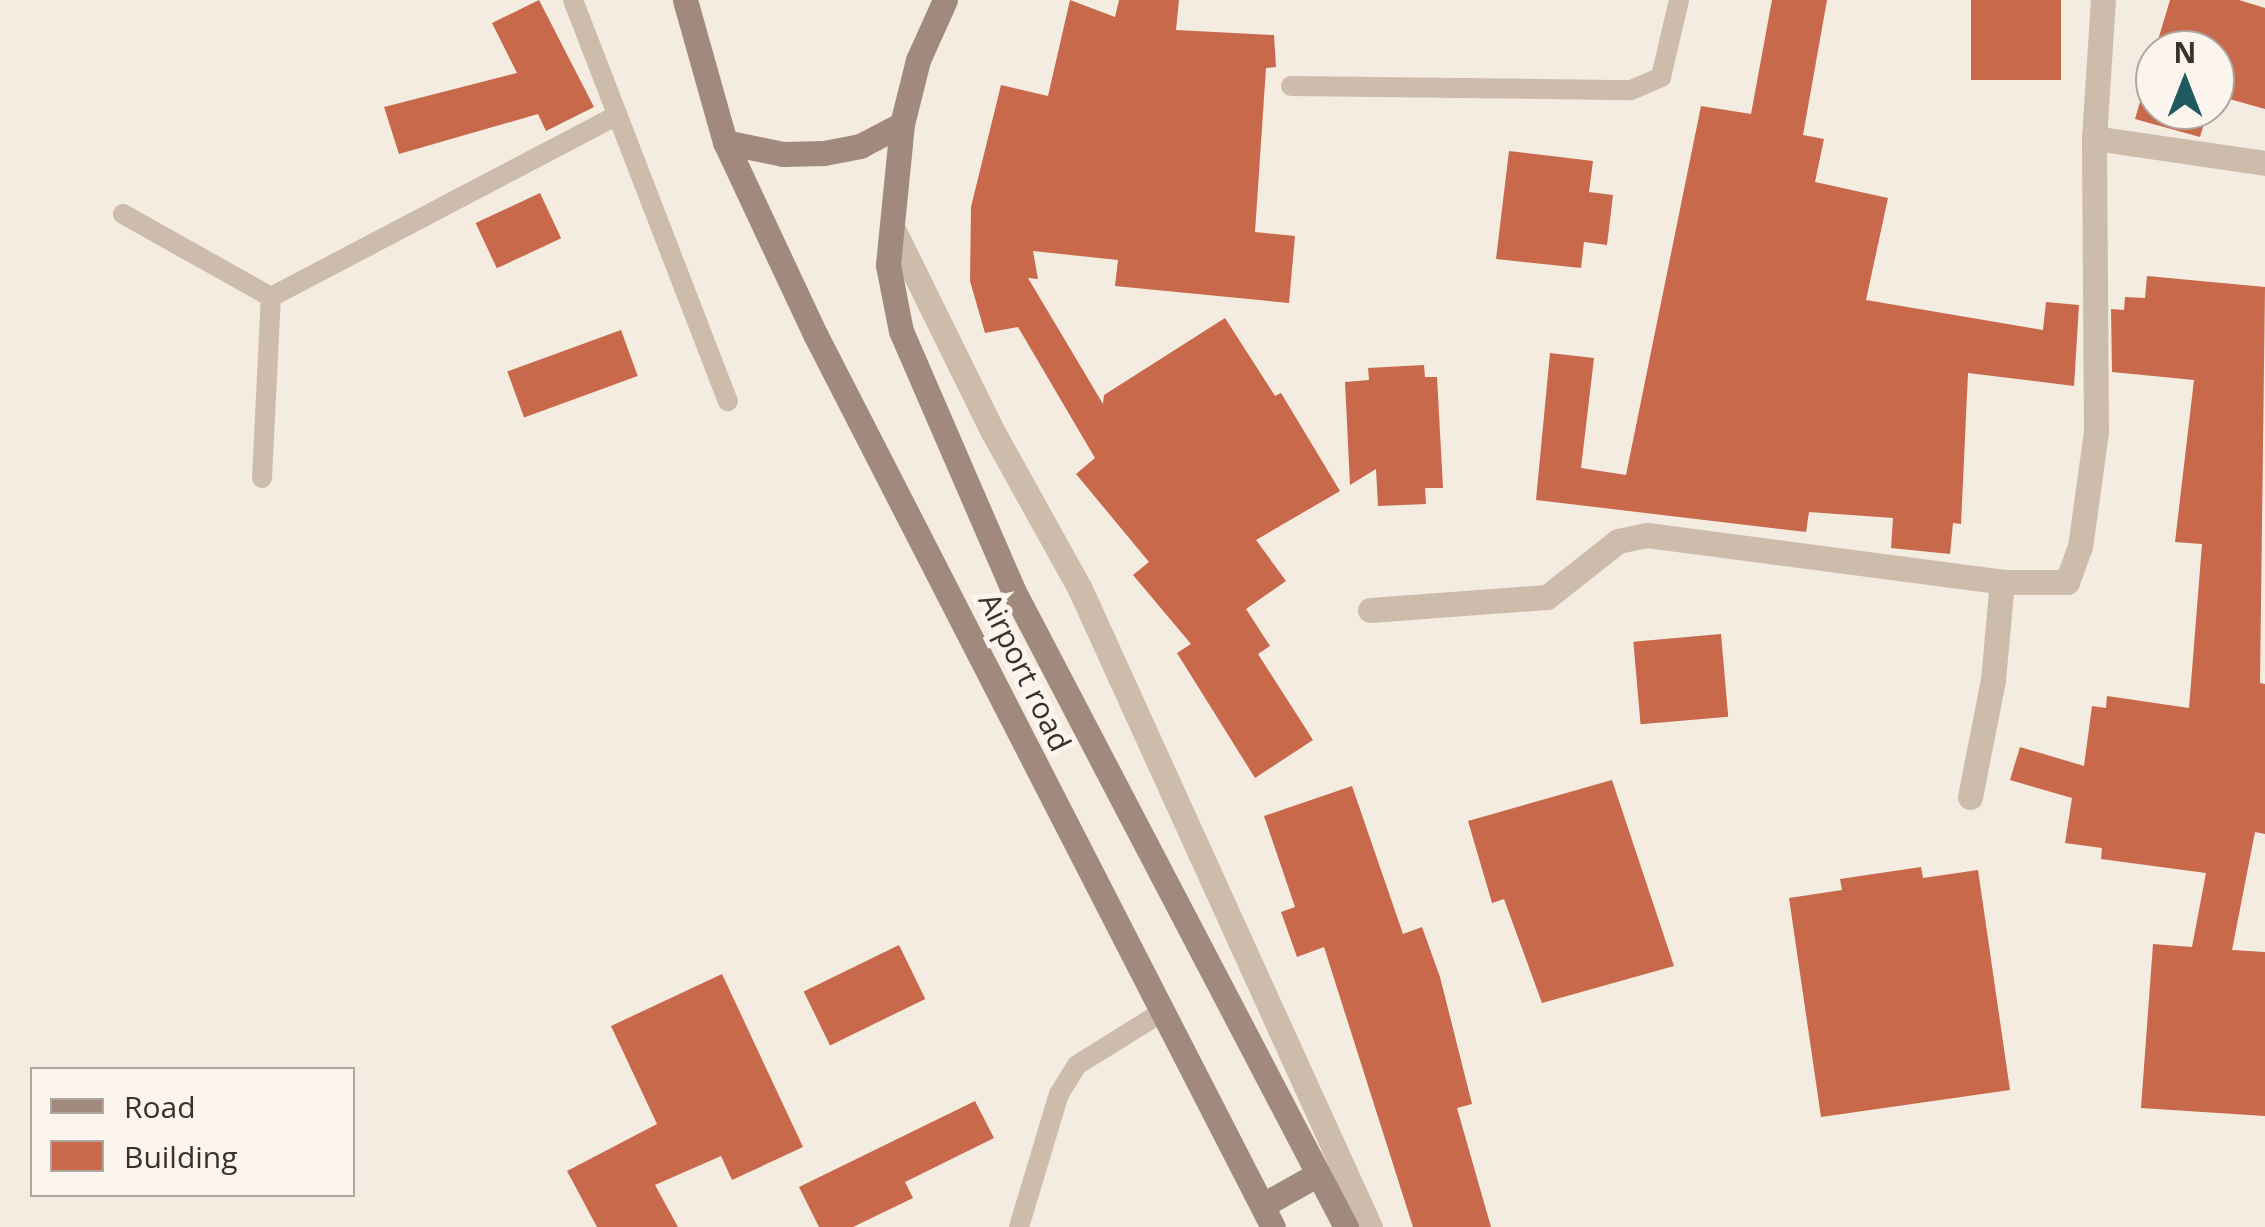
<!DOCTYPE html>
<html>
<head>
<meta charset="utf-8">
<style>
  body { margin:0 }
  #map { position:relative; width:2265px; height:1227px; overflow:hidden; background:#f4ebe1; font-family:"Open Sans",sans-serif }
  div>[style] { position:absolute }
  .building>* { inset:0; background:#c8694b; transform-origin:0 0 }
  .service>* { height:20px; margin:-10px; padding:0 10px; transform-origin:10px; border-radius:10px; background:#cdbbac }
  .minor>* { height:25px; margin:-12.5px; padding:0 12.5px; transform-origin:12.5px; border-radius:12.5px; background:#cdbbac }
  .secondary>* { height:25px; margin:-12.5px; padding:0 12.5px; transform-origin:12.5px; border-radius:12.5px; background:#a18a7d }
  span { translate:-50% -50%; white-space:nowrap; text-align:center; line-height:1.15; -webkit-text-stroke:10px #fbf5ee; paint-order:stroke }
  .street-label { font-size:30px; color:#3b302b }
  .legend { position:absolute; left:30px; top:1067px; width:325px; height:130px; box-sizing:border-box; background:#fbf5ee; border:2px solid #aea6a0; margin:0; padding:12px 18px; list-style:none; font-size:30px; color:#3b302b }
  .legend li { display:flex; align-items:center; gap:20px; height:50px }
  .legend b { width:50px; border:2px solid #aea6a0 }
  .north { position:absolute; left:2135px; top:30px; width:100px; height:100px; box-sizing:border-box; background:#fbf5ee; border:2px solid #aea6a0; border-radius:50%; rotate:0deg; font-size:28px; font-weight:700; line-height:40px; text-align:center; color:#3b302b }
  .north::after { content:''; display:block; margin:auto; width:35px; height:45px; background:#1f5a5e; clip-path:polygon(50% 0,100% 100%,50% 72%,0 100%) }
</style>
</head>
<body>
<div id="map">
  <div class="building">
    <div style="clip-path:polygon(539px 0,594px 107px,546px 131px,538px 114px,399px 154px,384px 107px,517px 73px,492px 23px)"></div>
    <div style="clip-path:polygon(1070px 0,1115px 17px,1119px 0,1179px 0,1176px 30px,1274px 35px,1276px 67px,1266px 68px,1255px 232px,1295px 236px,1289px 303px,1115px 286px,1118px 260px,1033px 251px,1038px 279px,1028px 278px,1103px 404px,1104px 395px,1225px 318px,1275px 396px,1281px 393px,1340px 491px,1256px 540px,1286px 581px,1246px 609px,1270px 646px,1258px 654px,1313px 740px,1255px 778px,1177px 653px,1191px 644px,1133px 575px,1149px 562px,1076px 474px,1095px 458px,1018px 327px,985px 333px,970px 281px,971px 207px,1001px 85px,1048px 96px)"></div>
    <div style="clip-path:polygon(1772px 0,1827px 0,1803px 135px,1824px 139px,1815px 182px,1888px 198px,1866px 300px,2043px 330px,2046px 302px,2079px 305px,2074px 386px,1968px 373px,1961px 524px,1953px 523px,1950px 554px,1891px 548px,1893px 518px,1809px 512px,1806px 532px,1536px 500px,1550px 353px,1594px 358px,1581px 468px,1626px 475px,1701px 106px,1751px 114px)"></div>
    <div style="left:1971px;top:0;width:90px;height:80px"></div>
    <div style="clip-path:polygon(2170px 0,2239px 0,2265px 8px,2265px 109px,2215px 95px,2215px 50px,2155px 50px)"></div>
    <div style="clip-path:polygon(2155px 50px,2155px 110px,2208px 110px,2200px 137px,2135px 119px)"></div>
    <div style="clip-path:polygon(1509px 151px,1593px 161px,1589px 192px,1613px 195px,1607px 245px,1584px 242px,1581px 268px,1496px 259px)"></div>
    <div style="left:540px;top:193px;width:50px;height:71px;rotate:65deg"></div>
    <div style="clip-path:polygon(2147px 276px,2265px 287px,2260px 683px,2265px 684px,2265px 834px,2255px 832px,2232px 950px,2265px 952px,2265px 1116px,2141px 1108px,2153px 944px,2192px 947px,2206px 873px,2101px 859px,2102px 848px,2065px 843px,2072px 798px,2010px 780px,2020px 747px,2084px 766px,2092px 706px,2106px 708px,2107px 696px,2189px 708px,2202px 544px,2175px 542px,2194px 380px,2112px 372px,2111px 309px,2124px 310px,2125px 297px,2145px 298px)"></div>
    <div style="left:621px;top:330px;width:49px;height:121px;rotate:70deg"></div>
    <div style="clip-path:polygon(1424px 365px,1425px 377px,1437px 377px,1443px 488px,1425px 488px,1426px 504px,1378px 506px,1376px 469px,1350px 485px,1345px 382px,1369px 380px,1368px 368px)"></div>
    <div style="left:1721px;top:634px;width:83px;height:88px;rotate:85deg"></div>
    <div style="clip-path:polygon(1612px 780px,1674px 966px,1542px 1003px,1504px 899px,1492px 903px,1468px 821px)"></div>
    <div style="clip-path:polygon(1352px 786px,1403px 934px,1422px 927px,1440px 977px,1472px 1104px,1457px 1108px,1491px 1227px,1413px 1227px,1324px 947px,1297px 957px,1281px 912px,1295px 907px,1264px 816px)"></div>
    <div style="clip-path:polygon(1921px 867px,1923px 878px,1978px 870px,2010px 1090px,1821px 1117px,1789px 898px,1842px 890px,1840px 879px)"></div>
    <div style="left:899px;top:945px;width:60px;height:106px;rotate:64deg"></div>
    <div style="clip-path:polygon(722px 974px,803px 1147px,732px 1180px,721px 1156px,655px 1185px,678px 1227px,597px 1227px,567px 1171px,657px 1124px,611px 1026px)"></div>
    <div style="clip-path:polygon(975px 1101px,994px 1138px,905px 1182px,913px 1198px,853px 1227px,819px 1227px,799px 1187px)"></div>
  </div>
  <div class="service">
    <div style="left:573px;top:0;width:430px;rotate:68.9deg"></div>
    <div style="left:1291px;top:86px;width:340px;rotate:0.7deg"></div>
    <div style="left:1631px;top:90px;width:33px;rotate:-23deg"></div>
    <div style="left:1661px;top:77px;width:79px;rotate:-76.8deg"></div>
    <div style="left:123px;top:214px;width:170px;rotate:29.3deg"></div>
    <div style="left:262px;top:478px;width:181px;rotate:-87.2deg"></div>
    <div style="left:271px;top:297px;width:391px;rotate:-27.7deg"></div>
    <div style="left:1019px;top:1227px;width:139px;rotate:-73.3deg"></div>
    <div style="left:1059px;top:1094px;width:34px;rotate:-58deg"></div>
    <div style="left:1077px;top:1065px;width:97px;rotate:-31.9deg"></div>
  </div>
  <div class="minor">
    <div style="left:2094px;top:138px;width:173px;rotate:8.3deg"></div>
    <div style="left:892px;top:227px;width:229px;rotate:63.8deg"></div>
    <div style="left:993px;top:432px;width:179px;rotate:61deg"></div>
    <div style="left:1080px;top:589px;width:701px;rotate:65.56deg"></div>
    <div style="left:1370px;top:610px;width:177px;rotate:-4.2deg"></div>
    <div style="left:1547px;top:597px;width:90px;rotate:-38.3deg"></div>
    <div style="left:1618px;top:541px;width:30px;rotate:-12deg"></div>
    <div style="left:1647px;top:535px;width:358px;rotate:7.5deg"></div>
    <div style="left:2002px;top:582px;width:65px"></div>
    <div style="left:2067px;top:582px;width:37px;rotate:-70deg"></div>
    <div style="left:2080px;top:547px;width:117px;rotate:-82.1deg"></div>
    <div style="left:2096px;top:431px;width:293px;rotate:-90.4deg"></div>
    <div style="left:2094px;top:138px;width:138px;rotate:-86.3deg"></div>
    <div style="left:1970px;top:797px;width:119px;rotate:-78.9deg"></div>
    <div style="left:1993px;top:680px;width:98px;rotate:-84.8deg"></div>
  </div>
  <div class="secondary">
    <div style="left:685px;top:0;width:148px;rotate:74.3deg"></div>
    <div style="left:725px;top:142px;width:214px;rotate:64.9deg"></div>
    <div style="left:816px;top:336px;width:1001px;rotate:62.85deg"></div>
    <div style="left:945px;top:0;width:66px;rotate:114.2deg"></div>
    <div style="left:918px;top:60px;width:66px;rotate:104deg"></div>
    <div style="left:902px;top:124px;width:142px;rotate:95.7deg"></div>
    <div style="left:888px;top:265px;width:67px;rotate:78.9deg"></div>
    <div style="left:901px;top:331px;width:282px;rotate:66.6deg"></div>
    <div style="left:1013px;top:590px;width:719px;rotate:62.4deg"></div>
    <div style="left:725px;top:142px;width:59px;rotate:11.7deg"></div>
    <div style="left:783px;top:154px;width:41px;rotate:-1.4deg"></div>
    <div style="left:824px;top:153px;width:37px;rotate:-11deg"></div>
    <div style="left:860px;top:146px;width:47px;rotate:-27.6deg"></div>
    <div style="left:1263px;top:1205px;width:63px;rotate:-29.4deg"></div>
  </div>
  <div class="street-label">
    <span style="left:1025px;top:672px;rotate:64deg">Airport road</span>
  </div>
  <ul class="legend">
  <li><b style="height:12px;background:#a18a7d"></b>Road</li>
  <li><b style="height:28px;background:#c8694b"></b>Building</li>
  </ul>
  <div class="north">N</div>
</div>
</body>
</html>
